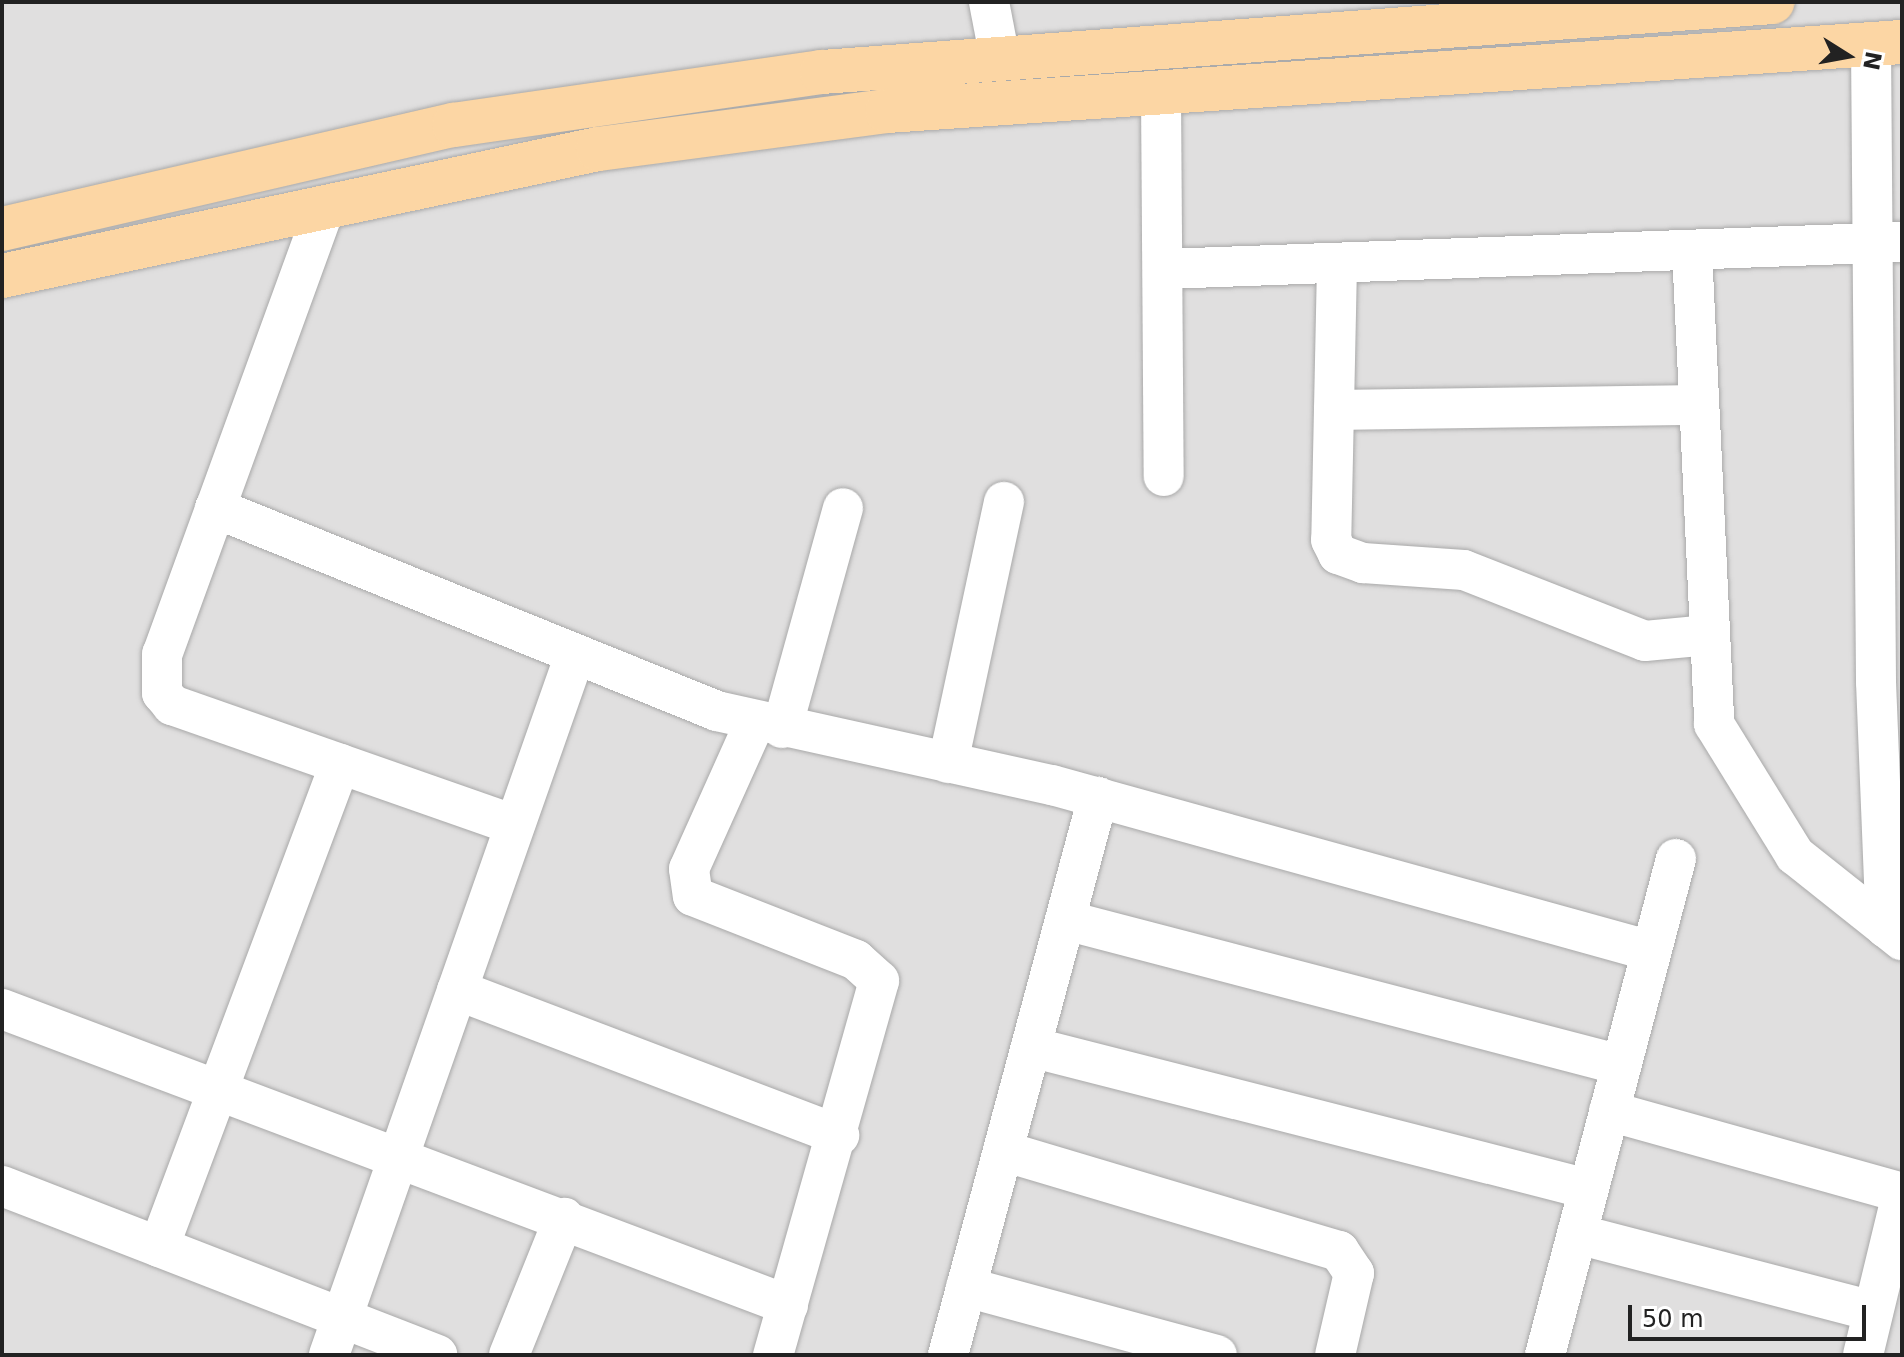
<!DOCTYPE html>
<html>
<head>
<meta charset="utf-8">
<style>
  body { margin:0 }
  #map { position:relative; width:1904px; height:1357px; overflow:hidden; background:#f2efe9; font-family:"DejaVu Sans",sans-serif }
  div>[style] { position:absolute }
  .residential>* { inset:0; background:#e0dfdf; transform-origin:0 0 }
  .roads { filter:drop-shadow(0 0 2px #a9a9a9) drop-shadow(0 0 2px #a9a9a9) }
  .minor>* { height:40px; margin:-20px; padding:0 20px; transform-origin:20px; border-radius:20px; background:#fff }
  .major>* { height:44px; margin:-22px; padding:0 22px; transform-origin:22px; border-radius:22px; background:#fcd6a4 }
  span { translate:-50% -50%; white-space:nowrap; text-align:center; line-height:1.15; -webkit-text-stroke:7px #fff; paint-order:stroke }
  .frame { position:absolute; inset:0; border:4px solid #222; pointer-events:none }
  .north { position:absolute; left:1808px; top:16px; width:80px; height:80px; -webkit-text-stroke:6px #fff; paint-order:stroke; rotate:101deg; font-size:22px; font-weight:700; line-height:32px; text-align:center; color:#222 }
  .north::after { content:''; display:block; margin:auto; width:28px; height:36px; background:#222; clip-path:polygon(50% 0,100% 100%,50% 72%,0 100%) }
  .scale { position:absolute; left:1628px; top:1305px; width:238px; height:36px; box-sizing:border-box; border:4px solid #222; border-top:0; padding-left:10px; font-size:24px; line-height:28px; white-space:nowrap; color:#222; -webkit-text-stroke:6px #fff; paint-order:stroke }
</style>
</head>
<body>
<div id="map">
  <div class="residential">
    <div style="left:2px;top:2px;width:1900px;height:1353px"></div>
  </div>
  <div class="roads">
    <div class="minor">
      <div style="left:989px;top:2px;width:58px;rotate:79.1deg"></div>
      <div style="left:1871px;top:45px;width:637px;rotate:89.55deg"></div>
      <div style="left:1876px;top:682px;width:246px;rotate:87.7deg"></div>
      <div style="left:1161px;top:94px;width:382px;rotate:89.6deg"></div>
      <div style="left:325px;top:207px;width:476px;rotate:110deg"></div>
      <div style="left:162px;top:654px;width:39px;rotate:90deg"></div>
      <div style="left:162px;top:693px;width:16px;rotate:50deg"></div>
      <div style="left:172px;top:705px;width:363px;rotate:19.3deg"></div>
      <div style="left:1692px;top:250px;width:475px;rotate:87.3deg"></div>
      <div style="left:1714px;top:724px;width:154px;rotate:58.3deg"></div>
      <div style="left:1795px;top:855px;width:137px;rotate:38.5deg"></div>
      <div style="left:1337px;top:265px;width:275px;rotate:91.2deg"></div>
      <div style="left:1331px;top:540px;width:16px;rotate:63deg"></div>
      <div style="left:1338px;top:554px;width:27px;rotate:20deg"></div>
      <div style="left:1363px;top:563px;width:101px;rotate:4deg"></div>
      <div style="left:1464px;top:570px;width:194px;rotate:21.4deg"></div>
      <div style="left:1645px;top:641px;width:64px;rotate:-5.4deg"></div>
      <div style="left:1165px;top:269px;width:737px;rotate:-2.1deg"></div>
      <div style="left:1334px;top:410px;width:365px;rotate:-0.8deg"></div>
      <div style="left:215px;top:508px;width:541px;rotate:22.02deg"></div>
      <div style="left:717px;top:711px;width:343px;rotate:12.5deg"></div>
      <div style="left:1052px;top:785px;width:622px;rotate:15.49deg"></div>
      <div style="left:755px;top:722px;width:161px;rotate:114.2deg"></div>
      <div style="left:689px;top:869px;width:27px;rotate:82deg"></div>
      <div style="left:693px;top:896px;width:175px;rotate:21.4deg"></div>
      <div style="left:856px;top:960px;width:31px;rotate:42deg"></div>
      <div style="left:879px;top:981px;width:389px;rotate:105.8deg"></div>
      <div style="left:782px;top:728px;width:228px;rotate:-74.5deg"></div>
      <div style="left:948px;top:763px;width:267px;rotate:-77.9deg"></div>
      <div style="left:1065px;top:920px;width:575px;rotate:14.62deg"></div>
      <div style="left:457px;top:990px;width:409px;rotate:20.8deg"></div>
      <div style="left:2px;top:1009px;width:840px;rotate:20.64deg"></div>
      <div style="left:1031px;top:1047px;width:575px;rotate:14.3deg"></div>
      <div style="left:1609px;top:1111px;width:304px;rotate:15.6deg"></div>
      <div style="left:1003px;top:1151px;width:351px;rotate:16.6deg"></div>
      <div style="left:1339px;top:1251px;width:27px;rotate:56deg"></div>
      <div style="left:1354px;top:1273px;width:84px;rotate:103deg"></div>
      <div style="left:2px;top:1186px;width:467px;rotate:21.2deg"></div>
      <div style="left:1577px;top:1234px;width:306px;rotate:14.6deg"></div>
      <div style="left:159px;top:1247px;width:516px;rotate:-69.46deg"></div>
      <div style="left:966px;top:1287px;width:260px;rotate:15.2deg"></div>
      <div style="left:329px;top:1355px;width:742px;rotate:-70.64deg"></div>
      <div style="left:509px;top:1355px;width:148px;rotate:-68.1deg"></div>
      <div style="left:948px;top:1355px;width:578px;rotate:-74.95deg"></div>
      <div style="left:1545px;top:1355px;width:513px;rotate:-75.21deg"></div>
      <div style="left:1863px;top:1355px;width:166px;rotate:-76.4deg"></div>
    </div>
    <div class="major">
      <div style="left:2px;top:229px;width:464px;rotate:-13deg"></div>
      <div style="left:454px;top:125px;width:372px;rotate:-8.2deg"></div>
      <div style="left:822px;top:72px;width:953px;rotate:-4.21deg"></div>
      <div style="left:2px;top:276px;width:609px;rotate:-12.03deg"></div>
      <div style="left:598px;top:149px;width:291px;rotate:-7.5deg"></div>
      <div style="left:887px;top:111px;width:1017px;rotate:-3.89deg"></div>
    </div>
  </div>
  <div class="frame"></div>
  <div class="north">N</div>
  <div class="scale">50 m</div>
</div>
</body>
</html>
